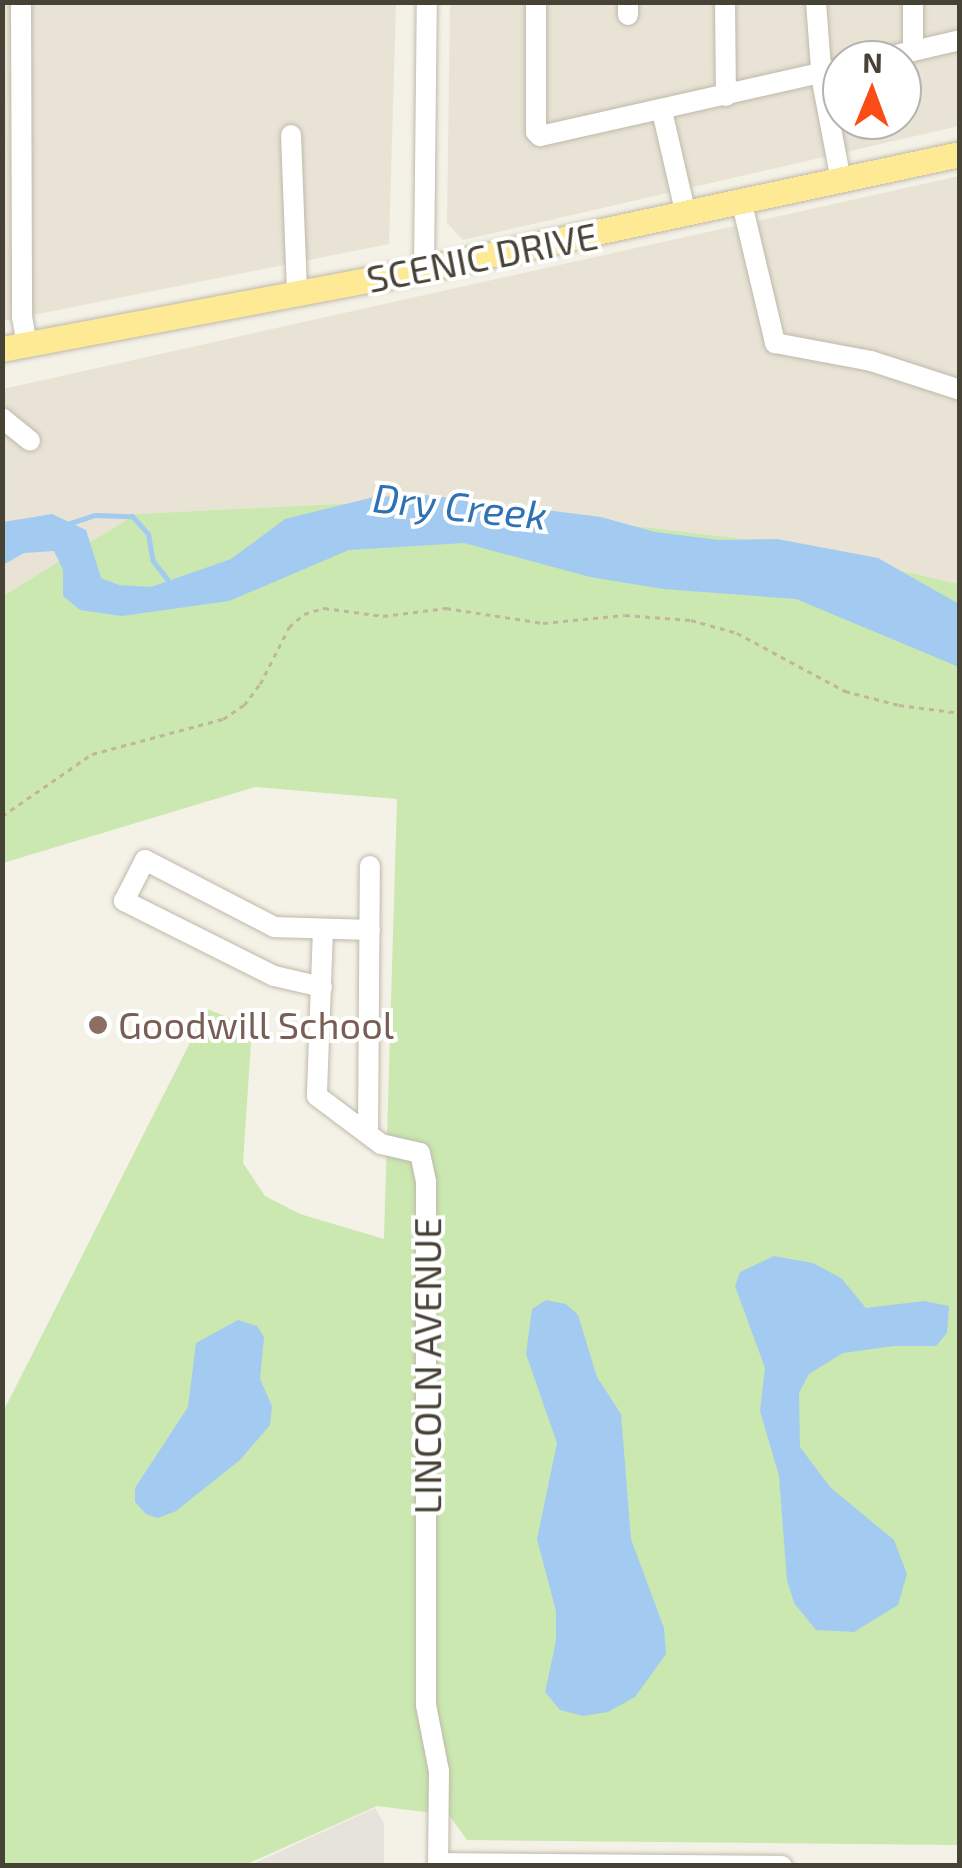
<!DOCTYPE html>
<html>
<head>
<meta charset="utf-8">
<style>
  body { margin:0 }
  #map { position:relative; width:962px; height:1868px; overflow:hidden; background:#f4f1e7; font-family:"Exo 2",sans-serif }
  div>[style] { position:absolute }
  .residential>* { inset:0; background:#e8e3d5 }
  .industrial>* { inset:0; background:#e6e2dc }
  .green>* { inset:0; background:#cae8b0 }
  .water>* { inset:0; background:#a3cbf1 }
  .stream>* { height:5px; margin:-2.5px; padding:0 2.5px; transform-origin:2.5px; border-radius:2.5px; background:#a3cbf1 }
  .path>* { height:2.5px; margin-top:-1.25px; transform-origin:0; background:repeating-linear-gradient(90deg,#c1b69b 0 5px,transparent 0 10px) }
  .roads { filter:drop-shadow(0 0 2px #bfb9aa) drop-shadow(0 0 2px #bfb9aa) }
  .minor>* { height:20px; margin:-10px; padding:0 10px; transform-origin:10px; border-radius:10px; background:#fff }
  .major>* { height:25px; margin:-12.5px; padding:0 12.5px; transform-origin:12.5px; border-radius:12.5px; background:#fee995 }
  .dots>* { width:28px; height:28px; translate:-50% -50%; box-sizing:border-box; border:5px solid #fff; border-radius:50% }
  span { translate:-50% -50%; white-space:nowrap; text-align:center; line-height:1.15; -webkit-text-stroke:8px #fff; paint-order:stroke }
  .street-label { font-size:38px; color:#474236 }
  .education-label { font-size:38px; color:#785e54 }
  .left { translate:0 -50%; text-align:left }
  .water-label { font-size:40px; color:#2e71b4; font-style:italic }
  .frame { position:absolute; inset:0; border:5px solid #474236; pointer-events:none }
  .north { position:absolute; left:822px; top:40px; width:100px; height:100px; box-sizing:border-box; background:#fff; border:2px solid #b5b3af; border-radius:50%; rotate:1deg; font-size:28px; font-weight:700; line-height:40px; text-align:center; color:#474236 }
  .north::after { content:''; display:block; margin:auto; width:35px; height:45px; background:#fb4b17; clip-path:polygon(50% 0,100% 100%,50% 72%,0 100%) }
</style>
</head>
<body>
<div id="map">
  <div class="residential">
    <div style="clip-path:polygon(3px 3px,396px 3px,389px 244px,3px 321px)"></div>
    <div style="clip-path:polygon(evenodd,450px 3px,959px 3px,959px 126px,463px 240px,447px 223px,450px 3px,842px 60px,902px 60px,902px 120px,842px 120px,842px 60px)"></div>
    <div style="clip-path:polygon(959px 176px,959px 584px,784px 544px,419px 500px,136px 514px,3px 596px,3px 389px)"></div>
  </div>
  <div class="industrial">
    <div style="clip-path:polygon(375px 1808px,384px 1823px,384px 1865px,251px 1865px)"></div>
  </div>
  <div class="green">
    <div style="clip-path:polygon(419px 500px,784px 544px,959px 584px,959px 1845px,467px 1840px,449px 1815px,377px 1806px,245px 1865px,3px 1865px,2px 1414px,207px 1009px,252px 1027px,243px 1163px,265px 1196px,300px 1214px,384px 1239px,397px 799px,255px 787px,3px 863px,3px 596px,136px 514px)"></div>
  </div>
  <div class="water">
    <div style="clip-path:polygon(426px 495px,601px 517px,655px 532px,719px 540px,777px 539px,878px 558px,959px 604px,959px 667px,796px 599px,663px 589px,590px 577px,464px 543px,349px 550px,229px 601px,122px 616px,80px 610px,63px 596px,63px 570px,54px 551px,24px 553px,3px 565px,3px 522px,52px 514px,86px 530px,101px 578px,119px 585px,151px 587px,231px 559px,285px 519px,374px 497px)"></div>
    <div style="clip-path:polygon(774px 1256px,813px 1263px,841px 1278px,866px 1308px,924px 1301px,949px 1306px,947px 1333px,936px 1346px,894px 1346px,843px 1353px,809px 1374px,799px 1393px,800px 1447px,830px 1487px,894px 1540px,907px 1574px,898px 1605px,854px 1632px,816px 1630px,794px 1603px,787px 1580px,779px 1476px,760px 1411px,765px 1368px,735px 1286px,740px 1272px)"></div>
    <div style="clip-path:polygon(546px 1300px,566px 1304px,578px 1315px,597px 1377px,621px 1414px,631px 1539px,664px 1628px,666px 1654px,635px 1697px,608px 1712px,583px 1716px,560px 1710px,545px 1692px,556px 1641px,556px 1611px,537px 1539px,557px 1443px,526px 1354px,532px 1309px)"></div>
    <div style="clip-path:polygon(238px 1320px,257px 1326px,264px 1337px,260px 1379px,272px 1406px,270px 1425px,240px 1460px,176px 1511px,158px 1518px,146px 1514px,135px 1502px,135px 1488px,188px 1407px,196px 1343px)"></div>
  </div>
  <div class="stream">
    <div style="left:67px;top:524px;width:28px;rotate:-18deg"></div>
    <div style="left:94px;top:515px;width:38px;rotate:2deg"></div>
    <div style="left:132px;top:516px;width:24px;rotate:48deg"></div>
    <div style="left:148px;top:534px;width:27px;rotate:80deg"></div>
    <div style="left:153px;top:561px;width:24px;rotate:52deg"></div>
  </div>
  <div class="path">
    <div style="left:2px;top:816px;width:109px;rotate:-34.6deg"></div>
    <div style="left:92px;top:754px;width:136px;rotate:-15deg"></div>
    <div style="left:223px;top:719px;width:25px;rotate:-34deg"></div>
    <div style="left:244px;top:705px;width:26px;rotate:-53deg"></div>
    <div style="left:260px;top:684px;width:64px;rotate:-63deg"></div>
    <div style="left:289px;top:627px;width:20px;rotate:-41deg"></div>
    <div style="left:304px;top:614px;width:21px;rotate:-17deg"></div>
    <div style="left:324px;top:608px;width:60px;rotate:7.7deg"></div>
    <div style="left:383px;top:616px;width:64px;rotate:-7.2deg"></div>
    <div style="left:446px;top:608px;width:98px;rotate:8.8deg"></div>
    <div style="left:543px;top:623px;width:82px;rotate:-5.6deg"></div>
    <div style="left:625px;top:615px;width:66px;rotate:4.3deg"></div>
    <div style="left:691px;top:620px;width:48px;rotate:15.8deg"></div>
    <div style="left:737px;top:633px;width:123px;rotate:28.2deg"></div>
    <div style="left:845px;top:691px;width:56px;rotate:14.5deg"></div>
    <div style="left:899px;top:705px;width:62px;rotate:7.5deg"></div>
  </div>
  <div class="roads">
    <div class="minor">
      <div style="left:21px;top:2px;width:315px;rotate:89.8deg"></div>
      <div style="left:22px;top:317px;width:27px;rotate:80deg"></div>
      <div style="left:536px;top:2px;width:130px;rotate:90deg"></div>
      <div style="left:536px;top:132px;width:6px;rotate:45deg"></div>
      <div style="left:540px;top:136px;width:310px;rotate:-12.7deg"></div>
      <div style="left:725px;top:2px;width:94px;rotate:89.4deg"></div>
      <div style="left:816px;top:2px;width:79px;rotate:85.7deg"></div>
      <div style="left:822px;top:81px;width:102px;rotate:79.2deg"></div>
      <div style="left:628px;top:15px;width:13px;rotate:-90deg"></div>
      <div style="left:913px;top:51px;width:49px;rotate:-90deg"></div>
      <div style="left:875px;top:60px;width:87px;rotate:-13.2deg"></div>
      <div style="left:662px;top:111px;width:107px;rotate:77deg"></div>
      <div style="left:291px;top:135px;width:158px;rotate:87.8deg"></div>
      <div style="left:742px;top:204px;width:143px;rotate:76.6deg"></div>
      <div style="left:775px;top:343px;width:98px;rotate:10.6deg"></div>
      <div style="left:871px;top:361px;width:94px;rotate:18deg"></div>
      <div style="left:424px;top:269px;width:267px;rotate:-89.4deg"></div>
      <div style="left:2px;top:418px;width:36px;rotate:39deg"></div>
      <div style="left:323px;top:929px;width:167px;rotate:92.1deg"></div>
      <div style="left:317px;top:1096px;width:80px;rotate:36.9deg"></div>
      <div style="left:381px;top:1144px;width:40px;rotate:13deg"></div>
      <div style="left:420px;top:1153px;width:30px;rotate:78deg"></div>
      <div style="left:426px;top:1182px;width:523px;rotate:90deg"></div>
      <div style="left:426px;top:1705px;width:67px;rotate:78.9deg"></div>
      <div style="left:439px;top:1771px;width:95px;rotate:90.6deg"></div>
      <div style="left:322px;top:987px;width:49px;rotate:-167.1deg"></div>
      <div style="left:274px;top:976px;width:168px;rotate:-153.4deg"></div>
      <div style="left:124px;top:901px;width:46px;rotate:-62.9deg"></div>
      <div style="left:145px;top:860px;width:145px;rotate:27.4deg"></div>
      <div style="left:274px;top:927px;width:96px;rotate:1.8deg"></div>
      <div style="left:368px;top:1134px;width:268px;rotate:-89.6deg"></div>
      <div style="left:438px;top:1863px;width:344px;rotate:0.5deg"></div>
    </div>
    <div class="major">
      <div style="left:2px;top:349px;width:430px;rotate:-10.7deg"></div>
      <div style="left:424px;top:269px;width:548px;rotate:-12.11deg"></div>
    </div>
  </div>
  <div class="dots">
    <div style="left:98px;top:1025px;background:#8d6e63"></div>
  </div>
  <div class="street-label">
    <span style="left:482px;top:257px;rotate:-11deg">SCENIC DRIVE</span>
    <span style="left:427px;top:1366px;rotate:-90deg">LINCOLN AVENUE</span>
  </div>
  <div class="education-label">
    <span class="left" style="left:118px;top:1025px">Goodwill School</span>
  </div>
  <div class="water-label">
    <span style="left:460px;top:505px;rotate:6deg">Dry Creek</span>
  </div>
  <div class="frame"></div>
  <div class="north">N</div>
</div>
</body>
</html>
